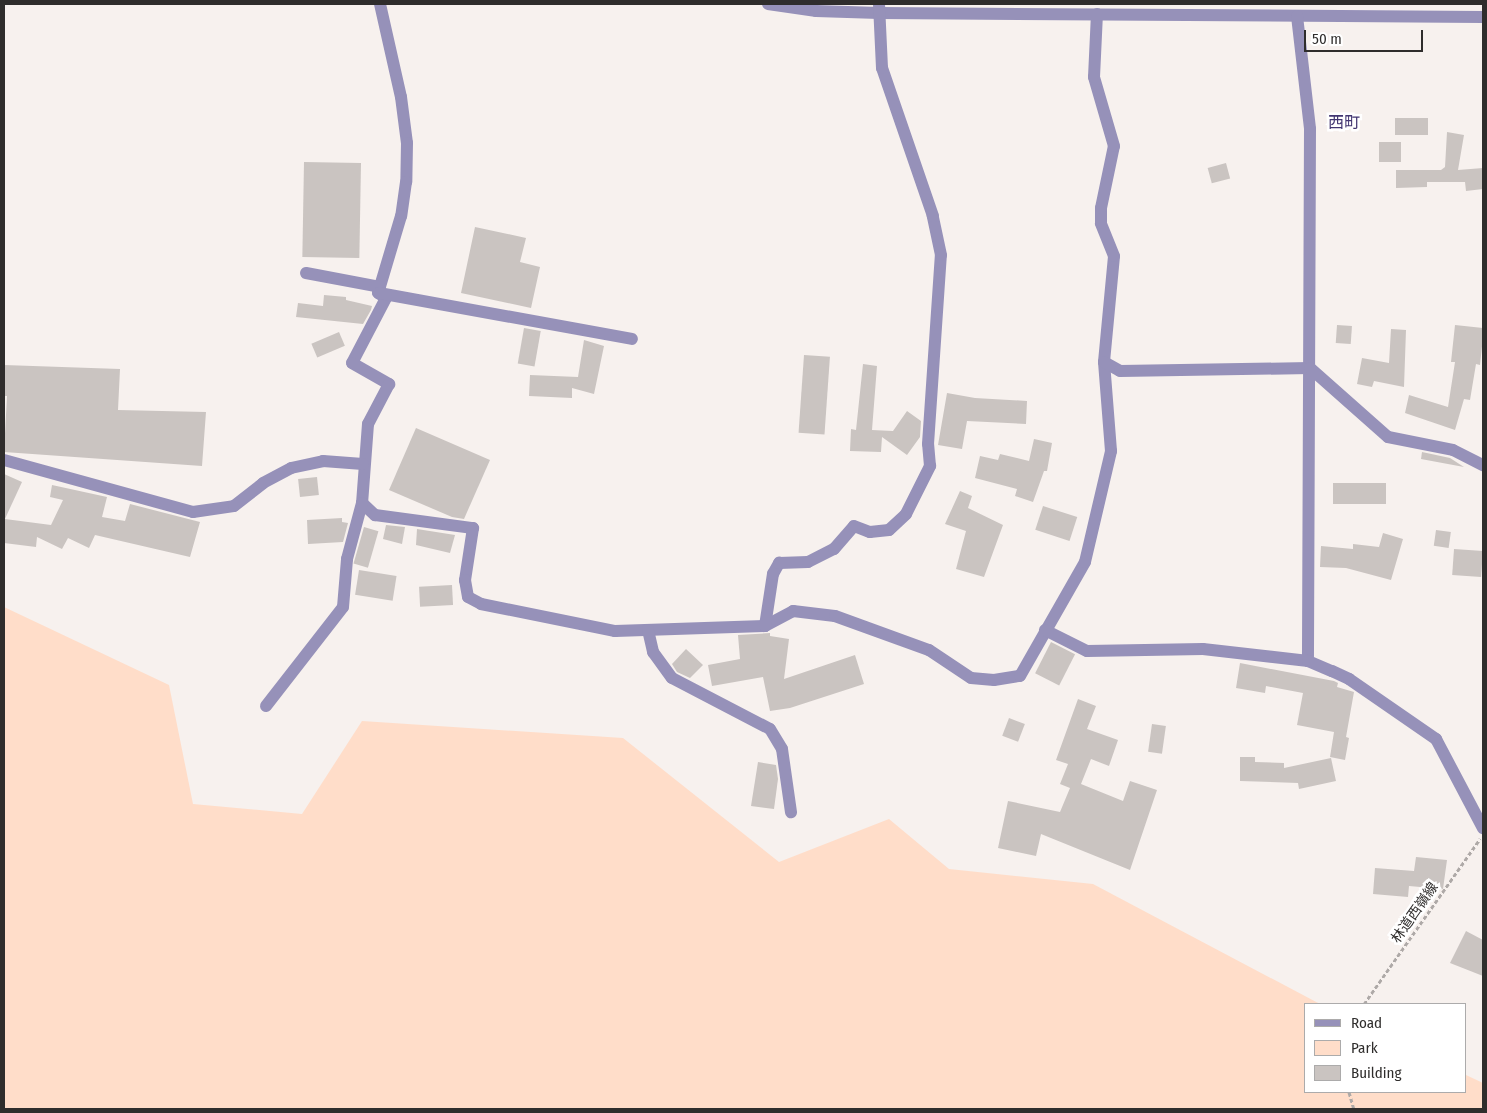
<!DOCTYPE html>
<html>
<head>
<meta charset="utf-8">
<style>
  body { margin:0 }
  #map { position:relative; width:1487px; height:1113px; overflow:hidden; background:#f7f1ee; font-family:"Fira Sans Condensed","Noto Sans JP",sans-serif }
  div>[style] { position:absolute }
  .green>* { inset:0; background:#ffddc9 }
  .building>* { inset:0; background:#cac4c1; transform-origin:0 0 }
  .path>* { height:3px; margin-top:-1.5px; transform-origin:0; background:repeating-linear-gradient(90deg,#aea9a7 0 4px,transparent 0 6.5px) }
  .minor>* { height:12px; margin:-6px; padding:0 6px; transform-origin:6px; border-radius:6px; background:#9691b9 }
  span { translate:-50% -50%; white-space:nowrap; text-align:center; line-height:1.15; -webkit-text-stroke:5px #fff; paint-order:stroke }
  .street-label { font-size:14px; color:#2f2d2c }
  .quarter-label { font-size:16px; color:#423571 }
  .frame { position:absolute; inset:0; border:5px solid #2f2d2c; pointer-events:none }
  .legend { position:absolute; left:1304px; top:1003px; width:162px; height:90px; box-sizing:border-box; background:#fff; border:1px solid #acabab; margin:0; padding:6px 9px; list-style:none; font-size:15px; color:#2f2d2c }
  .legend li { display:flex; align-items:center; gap:10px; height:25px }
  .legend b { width:25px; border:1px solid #acabab }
  .scale { position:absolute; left:1304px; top:30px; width:119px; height:22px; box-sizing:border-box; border:2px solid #2f2d2c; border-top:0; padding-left:6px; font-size:15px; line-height:18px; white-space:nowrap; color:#2f2d2c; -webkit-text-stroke:4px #fff; paint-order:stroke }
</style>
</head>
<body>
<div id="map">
  <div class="green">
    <div style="clip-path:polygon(4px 607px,169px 685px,193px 804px,302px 814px,362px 721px,623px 738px,779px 862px,889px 819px,949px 869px,1093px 884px,1320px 1004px,1306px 1004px,1306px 1092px,1466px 1092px,1466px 1075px,1483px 1083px,1483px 1109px,4px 1109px)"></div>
  </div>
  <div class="building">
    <div style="left:1395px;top:118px;width:33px;height:17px"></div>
    <div style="clip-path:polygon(1447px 132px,1464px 135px,1458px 170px,1483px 168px,1483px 189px,1466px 191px,1465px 182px,1427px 182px,1427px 187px,1396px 188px,1396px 170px,1441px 170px,1445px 167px)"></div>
    <div style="left:1379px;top:142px;width:22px;height:20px"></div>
    <div style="left:304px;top:162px;width:57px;height:95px;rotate:1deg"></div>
    <div style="left:1226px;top:163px;width:16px;height:19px;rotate:75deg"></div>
    <div style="clip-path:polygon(475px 227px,526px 238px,520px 262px,540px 267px,531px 308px,461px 293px)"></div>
    <div style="clip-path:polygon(324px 295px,346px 297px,346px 300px,372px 306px,371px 310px,363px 324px,296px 317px,298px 303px,323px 306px)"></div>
    <div style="left:1337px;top:325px;width:15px;height:18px;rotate:4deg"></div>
    <div style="clip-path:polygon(1455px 325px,1483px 328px,1483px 337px,1480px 365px,1476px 364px,1470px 400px,1464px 399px,1455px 430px,1405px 413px,1409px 395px,1448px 407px,1455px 362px,1451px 362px)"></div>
    <div style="left:524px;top:328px;width:17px;height:36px;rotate:10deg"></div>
    <div style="clip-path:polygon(1391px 329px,1406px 330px,1404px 387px,1374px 381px,1372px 387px,1357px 384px,1362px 358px,1389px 363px)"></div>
    <div style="left:339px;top:332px;width:15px;height:30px;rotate:67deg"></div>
    <div style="clip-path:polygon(584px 340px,604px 346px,594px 394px,572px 388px,572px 398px,529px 396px,530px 375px,578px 377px)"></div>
    <div style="left:804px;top:355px;width:26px;height:78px;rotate:4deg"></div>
    <div style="clip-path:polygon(863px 364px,877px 366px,872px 430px,893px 431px,907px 411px,921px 421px,920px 437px,907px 455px,882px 437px,881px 452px,850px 451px,851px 429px,856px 430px)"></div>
    <div style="clip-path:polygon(4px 365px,120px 369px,118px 410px,206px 412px,202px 466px,4px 452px,7px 396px,4px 396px)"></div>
    <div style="clip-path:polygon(947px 393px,975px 398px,1027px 401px,1026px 424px,967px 421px,962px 449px,938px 445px)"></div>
    <div style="clip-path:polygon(416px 428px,490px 460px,464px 519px,452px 517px,389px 490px)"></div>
    <div style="clip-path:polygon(1034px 439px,1052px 443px,1047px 471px,1044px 471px,1033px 502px,1015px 496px,1017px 489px,975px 478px,980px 456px,998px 460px,1000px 454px,1029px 461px)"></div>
    <div style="clip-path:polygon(1422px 452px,1450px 458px,1464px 467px,1421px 459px)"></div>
    <div style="clip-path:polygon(4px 474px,22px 482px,4px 521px)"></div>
    <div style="left:317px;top:477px;width:18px;height:19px;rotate:84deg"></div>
    <div style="left:1386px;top:483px;width:21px;height:53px;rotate:90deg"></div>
    <div style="clip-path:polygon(52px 485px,107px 497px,102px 517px,125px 521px,130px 504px,200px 522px,190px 557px,95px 535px,89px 548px,68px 538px,62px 549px,37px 537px,36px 547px,4px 543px,5px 519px,51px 525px,63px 500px,50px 497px)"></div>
    <div style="clip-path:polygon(960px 491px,972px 496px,968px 508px,1003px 525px,984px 577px,956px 569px,966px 531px,945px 524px)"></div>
    <div style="left:1043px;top:506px;width:36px;height:25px;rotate:18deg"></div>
    <div style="clip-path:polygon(342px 518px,342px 522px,348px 523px,343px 542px,308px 544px,307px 520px)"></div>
    <div style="clip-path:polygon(386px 525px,405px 527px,402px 544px,383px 539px)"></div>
    <div style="left:364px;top:527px;width:15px;height:38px;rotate:16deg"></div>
    <div style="clip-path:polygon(417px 529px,455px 535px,450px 553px,416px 545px)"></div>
    <div style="left:1436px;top:530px;width:15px;height:16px;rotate:8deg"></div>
    <div style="clip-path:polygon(1383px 533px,1403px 539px,1391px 580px,1346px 568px,1320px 567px,1321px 546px,1353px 549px,1353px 544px,1379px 547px)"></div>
    <div style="left:1454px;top:549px;width:29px;height:26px;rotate:4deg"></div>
    <div style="left:359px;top:570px;width:38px;height:25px;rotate:9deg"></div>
    <div style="left:452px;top:585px;width:20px;height:33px;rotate:87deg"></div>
    <div style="clip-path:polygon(770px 633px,770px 636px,789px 639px,784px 679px,855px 655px,864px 684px,790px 708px,770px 711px,763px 677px,712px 686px,708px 665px,740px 659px,738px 635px)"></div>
    <div style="left:1051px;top:642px;width:27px;height:35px;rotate:27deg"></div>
    <div style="clip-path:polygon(686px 649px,703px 665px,690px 678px,677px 672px,672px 664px)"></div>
    <div style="clip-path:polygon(1240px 663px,1334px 681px,1338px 683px,1337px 687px,1354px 692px,1346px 737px,1349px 738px,1345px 760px,1330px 757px,1334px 732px,1297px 725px,1303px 693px,1266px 686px,1265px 693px,1236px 688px)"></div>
    <div style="clip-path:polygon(1078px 699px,1096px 706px,1087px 729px,1118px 740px,1109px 766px,1091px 759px,1081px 784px,1123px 801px,1130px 781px,1157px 790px,1130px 870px,1041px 834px,1036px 856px,998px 848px,1008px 801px,1060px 812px,1070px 788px,1060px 784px,1068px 764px,1056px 760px)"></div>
    <div style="left:1009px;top:718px;width:17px;height:19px;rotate:21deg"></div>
    <div style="left:1152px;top:724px;width:14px;height:28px;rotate:8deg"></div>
    <div style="clip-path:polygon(1240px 757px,1255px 757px,1255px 762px,1284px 763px,1284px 768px,1331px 758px,1336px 781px,1299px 789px,1298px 783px,1240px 781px)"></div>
    <div style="clip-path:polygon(758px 762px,776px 765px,778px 779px,774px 809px,751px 806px)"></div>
    <div style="clip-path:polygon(1416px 857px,1447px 860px,1443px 889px,1409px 886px,1408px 897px,1373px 894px,1375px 868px,1414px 871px)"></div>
    <div style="clip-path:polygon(1466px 931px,1483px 940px,1483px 976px,1450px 963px)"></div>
  </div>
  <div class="path">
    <div style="left:1364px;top:1004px;width:202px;rotate:-54.9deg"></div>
    <div style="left:1349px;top:1092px;width:18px;rotate:74deg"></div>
  </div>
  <div class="minor">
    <div style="left:380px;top:4px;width:95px;rotate:77.3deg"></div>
    <div style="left:401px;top:97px;width:46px;rotate:82.6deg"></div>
    <div style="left:407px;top:143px;width:39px;rotate:91deg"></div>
    <div style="left:406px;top:182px;width:34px;rotate:98deg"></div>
    <div style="left:401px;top:216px;width:80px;rotate:106.6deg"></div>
    <div style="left:378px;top:293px;width:9px;rotate:32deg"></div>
    <div style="left:386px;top:298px;width:73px;rotate:117.6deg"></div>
    <div style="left:352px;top:363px;width:43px;rotate:29.6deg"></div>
    <div style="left:389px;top:384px;width:45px;rotate:117.7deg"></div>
    <div style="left:368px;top:424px;width:79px;rotate:94.3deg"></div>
    <div style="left:362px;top:503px;width:18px;rotate:43deg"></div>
    <div style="left:375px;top:515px;width:99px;rotate:7.6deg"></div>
    <div style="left:473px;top:528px;width:53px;rotate:98.7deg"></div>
    <div style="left:465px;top:580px;width:17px;rotate:80deg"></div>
    <div style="left:468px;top:597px;width:15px;rotate:28deg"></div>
    <div style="left:481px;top:604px;width:137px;rotate:11.4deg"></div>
    <div style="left:615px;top:631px;width:150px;rotate:-1.9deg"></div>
    <div style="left:765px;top:626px;width:32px;rotate:-28deg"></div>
    <div style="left:793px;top:611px;width:42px;rotate:6.8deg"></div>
    <div style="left:835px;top:616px;width:100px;rotate:19.9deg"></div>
    <div style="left:929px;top:650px;width:50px;rotate:33.7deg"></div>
    <div style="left:971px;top:678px;width:23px;rotate:5deg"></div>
    <div style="left:994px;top:680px;width:26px;rotate:-9deg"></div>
    <div style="left:1020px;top:676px;width:131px;rotate:-60.3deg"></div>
    <div style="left:1085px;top:562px;width:114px;rotate:-76.8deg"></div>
    <div style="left:1111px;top:451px;width:89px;rotate:-94.5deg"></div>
    <div style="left:1104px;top:362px;width:106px;rotate:-84.6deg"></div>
    <div style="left:1114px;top:256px;width:35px;rotate:-112deg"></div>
    <div style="left:1101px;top:223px;width:15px;rotate:-90deg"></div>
    <div style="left:1101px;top:208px;width:63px;rotate:-78.2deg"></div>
    <div style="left:1114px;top:146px;width:72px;rotate:-106.2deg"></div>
    <div style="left:1094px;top:77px;width:63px;rotate:-87.3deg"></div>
    <div style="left:768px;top:4px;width:49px;rotate:8.3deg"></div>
    <div style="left:816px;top:11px;width:63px;rotate:1.8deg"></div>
    <div style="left:879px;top:13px;width:604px;rotate:0.38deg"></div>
    <div style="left:1297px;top:16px;width:114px;rotate:83.4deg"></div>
    <div style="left:1310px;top:129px;width:532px;rotate:90.22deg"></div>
    <div style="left:306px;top:273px;width:75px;rotate:10.7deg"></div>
    <div style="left:379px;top:293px;width:257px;rotate:10.3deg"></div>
    <div style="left:1104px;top:362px;width:18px;rotate:29deg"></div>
    <div style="left:1120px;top:371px;width:190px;rotate:-0.9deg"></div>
    <div style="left:1310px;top:368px;width:104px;rotate:41.5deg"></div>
    <div style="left:1388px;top:437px;width:66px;rotate:11.3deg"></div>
    <div style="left:1453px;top:450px;width:34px;rotate:27deg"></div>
    <div style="left:4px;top:460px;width:196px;rotate:15.4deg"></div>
    <div style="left:193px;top:512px;width:41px;rotate:-8.3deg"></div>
    <div style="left:234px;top:506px;width:37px;rotate:-38deg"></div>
    <div style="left:263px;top:483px;width:32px;rotate:-28deg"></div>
    <div style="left:291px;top:468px;width:33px;rotate:-12deg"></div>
    <div style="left:323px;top:461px;width:40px;rotate:4.3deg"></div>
    <div style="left:765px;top:626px;width:53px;rotate:-81.3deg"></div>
    <div style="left:773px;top:574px;width:13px;rotate:-61deg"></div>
    <div style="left:779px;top:563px;width:29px;rotate:-2deg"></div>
    <div style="left:808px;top:562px;width:29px;rotate:-27deg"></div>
    <div style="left:834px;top:549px;width:30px;rotate:-49deg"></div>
    <div style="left:854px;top:526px;width:17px;rotate:21deg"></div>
    <div style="left:870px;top:532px;width:19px;rotate:-6deg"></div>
    <div style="left:889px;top:530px;width:23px;rotate:-43deg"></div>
    <div style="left:906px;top:514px;width:54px;rotate:-63.4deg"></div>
    <div style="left:930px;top:466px;width:22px;rotate:-95deg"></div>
    <div style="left:928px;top:444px;width:189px;rotate:-86.1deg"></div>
    <div style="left:941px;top:255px;width:40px;rotate:-102deg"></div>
    <div style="left:933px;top:216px;width:157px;rotate:-109deg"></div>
    <div style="left:882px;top:68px;width:64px;rotate:-92.7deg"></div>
    <div style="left:648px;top:630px;width:23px;rotate:77deg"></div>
    <div style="left:653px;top:652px;width:32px;rotate:54deg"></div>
    <div style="left:672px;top:678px;width:110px;rotate:27.5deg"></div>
    <div style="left:770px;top:729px;width:23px;rotate:59deg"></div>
    <div style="left:782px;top:749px;width:64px;rotate:81.9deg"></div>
    <div style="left:1045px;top:630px;width:47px;rotate:26.6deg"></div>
    <div style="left:1087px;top:651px;width:116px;rotate:-1deg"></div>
    <div style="left:1203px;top:649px;width:106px;rotate:6.5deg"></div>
    <div style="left:1308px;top:661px;width:26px;rotate:23deg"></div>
    <div style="left:1332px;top:671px;width:19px;rotate:25deg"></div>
    <div style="left:1349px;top:679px;width:106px;rotate:34.6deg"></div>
    <div style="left:1436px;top:739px;width:101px;rotate:62.2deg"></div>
    <div style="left:266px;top:706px;width:125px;rotate:-52.1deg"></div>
    <div style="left:343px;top:607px;width:48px;rotate:-85.2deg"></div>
    <div style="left:347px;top:559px;width:58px;rotate:-75deg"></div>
  </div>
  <div class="street-label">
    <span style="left:1415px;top:913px;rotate:-55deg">林道西嶺線</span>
  </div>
  <div class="quarter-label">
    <span style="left:1344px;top:123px">西町</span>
  </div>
  <div class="frame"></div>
  <ul class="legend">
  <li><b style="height:6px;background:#9691b9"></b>Road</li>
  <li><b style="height:14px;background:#ffddc9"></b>Park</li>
  <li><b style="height:14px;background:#cac4c1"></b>Building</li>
  </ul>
  <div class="scale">50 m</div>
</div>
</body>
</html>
